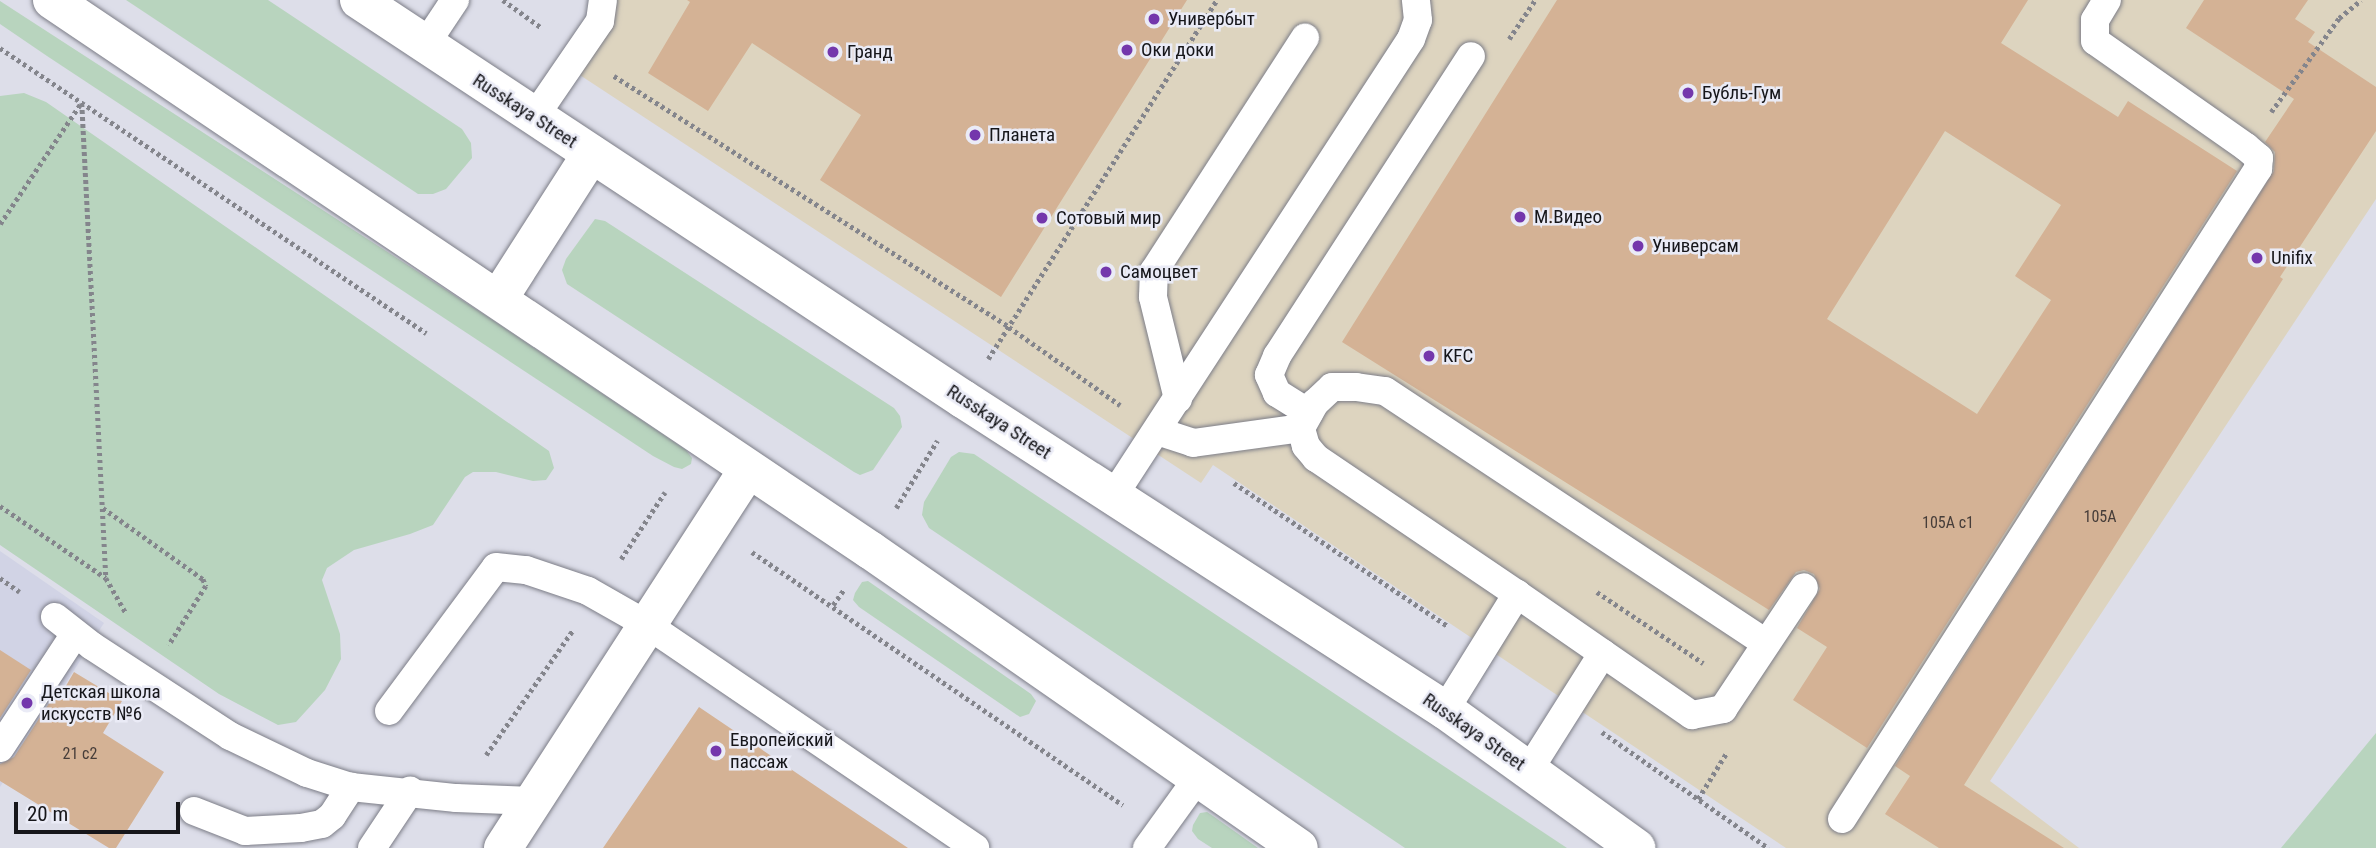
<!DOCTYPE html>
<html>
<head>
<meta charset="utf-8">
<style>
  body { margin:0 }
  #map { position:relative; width:2376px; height:848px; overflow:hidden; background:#dddee9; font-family:"Roboto Condensed",sans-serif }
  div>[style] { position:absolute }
  .commercial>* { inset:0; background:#ddd4bf }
  .built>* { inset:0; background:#d1d3e5 }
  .green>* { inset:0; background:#b8d4be }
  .building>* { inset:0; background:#d4b295 }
  .path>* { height:4.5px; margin-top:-2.25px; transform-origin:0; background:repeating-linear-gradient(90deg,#84858c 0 3.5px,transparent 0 7px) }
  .roads { filter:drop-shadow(0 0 2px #7c7d87) drop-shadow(0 0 2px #7c7d87) }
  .service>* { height:28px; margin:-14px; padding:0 14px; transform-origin:14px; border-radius:14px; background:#fff }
  .minor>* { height:38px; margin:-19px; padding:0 19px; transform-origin:19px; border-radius:19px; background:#fff }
  .secondary>* { height:38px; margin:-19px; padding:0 19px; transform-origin:19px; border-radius:19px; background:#fff }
  .dots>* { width:19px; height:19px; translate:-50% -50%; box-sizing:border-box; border:4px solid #eaebf6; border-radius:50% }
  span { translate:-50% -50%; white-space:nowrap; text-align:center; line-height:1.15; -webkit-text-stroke:5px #eaebf6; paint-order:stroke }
  .number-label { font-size:16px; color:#463d39 }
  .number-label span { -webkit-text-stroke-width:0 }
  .poi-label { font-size:19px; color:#16161a }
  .left { translate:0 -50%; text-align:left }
  .street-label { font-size:19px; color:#16161a }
  .scale { position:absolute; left:14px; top:802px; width:166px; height:32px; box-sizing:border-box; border:4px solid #16161a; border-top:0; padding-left:9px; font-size:21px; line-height:24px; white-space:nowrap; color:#16161a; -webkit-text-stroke:5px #eaebf6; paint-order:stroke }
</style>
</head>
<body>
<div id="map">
  <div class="commercial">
    <div style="clip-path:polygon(601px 0,2376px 0,2376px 199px,1990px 781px,2079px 848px,1786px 848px,1213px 465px,1201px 483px,560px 62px)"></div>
  </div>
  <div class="built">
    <div style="clip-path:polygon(0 551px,104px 623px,0 787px)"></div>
  </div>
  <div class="green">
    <div style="clip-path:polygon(126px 0,268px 0,462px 129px,471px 143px,472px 158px,446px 189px,433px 194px,418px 194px)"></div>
    <div style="clip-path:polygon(0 1px,491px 319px,686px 450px,692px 458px,691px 464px,682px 469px,674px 467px,653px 456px,47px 56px,0 24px)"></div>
    <div style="clip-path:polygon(24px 93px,46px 102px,549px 451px,554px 468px,546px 480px,533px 481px,496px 472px,473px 472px,465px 477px,433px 525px,410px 534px,354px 550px,327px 568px,322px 580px,340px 634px,341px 659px,325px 690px,296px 722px,278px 725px,219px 694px,0 545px,0 96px)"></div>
    <div style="clip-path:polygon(595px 219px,605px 221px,894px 408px,900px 416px,902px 427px,873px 470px,860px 475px,854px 472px,567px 284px,562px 270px,566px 259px)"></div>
    <div style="clip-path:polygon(959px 452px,974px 454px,1567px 848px,1405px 848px,929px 528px,922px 515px,924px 502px,951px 457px)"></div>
    <div style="clip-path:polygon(868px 581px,1031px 694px,1036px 701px,1029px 714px,1020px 717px,859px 607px,853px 600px,855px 593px,862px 582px)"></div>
    <div style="clip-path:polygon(2376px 733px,2376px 848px,2281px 848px)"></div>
    <div style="clip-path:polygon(1207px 812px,1213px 816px,1258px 848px,1212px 848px,1198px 839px,1192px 831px,1193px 825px,1200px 813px)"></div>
  </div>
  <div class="building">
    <div style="clip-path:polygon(687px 0,1187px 0,1001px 297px,820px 180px,861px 115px,752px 43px,708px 111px,648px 73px,690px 2px)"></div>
    <div style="clip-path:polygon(evenodd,1557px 0,2028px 0,2001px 43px,2118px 117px,2128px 101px,2237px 171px,1867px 748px,1793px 700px,1827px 647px,1797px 628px,1820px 589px,1814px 574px,1804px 570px,1796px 572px,1769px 610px,1342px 342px,1557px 0,1945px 131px,2061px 205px,2015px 276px,2051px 300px,1977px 414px,1827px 319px,1945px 131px)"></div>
    <div style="clip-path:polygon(2204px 0,2308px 0,2295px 19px,2315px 32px,2308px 42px,2376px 87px,2376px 131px,2280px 277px,2283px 279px,1964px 785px,2064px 848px,1939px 848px,1885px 814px,1910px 776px,1895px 766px,2274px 171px,2275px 152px,2265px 142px,2294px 99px,2186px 28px)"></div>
    <div style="clip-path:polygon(0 650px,31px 670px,0 718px)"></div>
    <div style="clip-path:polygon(74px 672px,122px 701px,103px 733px,164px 772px,116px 848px,109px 848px,0 781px,0 764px,14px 757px,59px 688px,63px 691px)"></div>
    <div style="clip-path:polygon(699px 707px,832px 797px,908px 848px,603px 848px)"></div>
  </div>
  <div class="path">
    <div style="left:503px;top:0;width:48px;rotate:35.7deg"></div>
    <div style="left:1509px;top:39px;width:47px;rotate:-56.3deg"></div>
    <div style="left:0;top:48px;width:513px;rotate:33.78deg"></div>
    <div style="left:614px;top:76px;width:468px;rotate:32.4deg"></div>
    <div style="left:1009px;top:327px;width:136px;rotate:35.1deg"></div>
    <div style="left:82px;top:103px;width:476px;rotate:87.1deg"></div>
    <div style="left:106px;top:578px;width:40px;rotate:60.3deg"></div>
    <div style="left:2271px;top:112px;width:116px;rotate:-54.1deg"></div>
    <div style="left:2339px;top:18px;width:28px;rotate:-39deg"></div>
    <div style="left:0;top:224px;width:146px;rotate:-56.2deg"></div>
    <div style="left:988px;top:359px;width:426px;rotate:-57.5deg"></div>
    <div style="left:1234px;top:483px;width:257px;rotate:33.8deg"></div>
    <div style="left:0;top:506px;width:128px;rotate:34.2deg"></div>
    <div style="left:103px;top:508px;width:123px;rotate:35.4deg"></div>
    <div style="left:203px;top:579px;width:8px;rotate:67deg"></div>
    <div style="left:206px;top:586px;width:70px;rotate:122.1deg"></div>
    <div style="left:896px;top:508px;width:79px;rotate:-58.5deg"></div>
    <div style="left:752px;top:552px;width:449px;rotate:34.3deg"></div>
    <div style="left:621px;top:559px;width:80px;rotate:-56.7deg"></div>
    <div style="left:0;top:578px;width:24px;rotate:35deg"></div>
    <div style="left:1597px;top:592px;width:128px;rotate:33.8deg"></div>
    <div style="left:833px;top:605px;width:19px;rotate:-55deg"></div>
    <div style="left:1602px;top:732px;width:203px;rotate:34.9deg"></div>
    <div style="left:486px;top:755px;width:152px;rotate:-55.2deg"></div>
    <div style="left:1698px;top:799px;width:55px;rotate:-58.3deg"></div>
  </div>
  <div class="roads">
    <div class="service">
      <div style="left:425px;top:45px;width:54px;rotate:-56.3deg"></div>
      <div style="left:535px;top:116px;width:115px;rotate:-55.6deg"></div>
      <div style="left:600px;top:21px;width:21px;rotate:-82deg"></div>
      <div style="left:1178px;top:399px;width:105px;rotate:-103.8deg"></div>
      <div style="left:1153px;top:297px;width:26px;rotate:-88deg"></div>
      <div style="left:1154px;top:271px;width:278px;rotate:-57.1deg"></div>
      <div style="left:1309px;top:413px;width:38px;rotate:-148deg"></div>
      <div style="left:1277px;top:393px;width:20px;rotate:-114deg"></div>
      <div style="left:1269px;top:375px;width:21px;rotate:-67deg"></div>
      <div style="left:1277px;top:356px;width:357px;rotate:-57.1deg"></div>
      <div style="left:1157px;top:431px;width:38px;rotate:18deg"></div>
      <div style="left:1193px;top:443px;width:109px;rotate:-7.9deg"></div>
      <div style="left:1114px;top:495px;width:544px;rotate:-56.92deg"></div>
      <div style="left:1411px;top:39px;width:20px;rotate:-70deg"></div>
      <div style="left:1418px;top:20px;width:20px;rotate:-96deg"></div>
      <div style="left:1517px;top:594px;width:243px;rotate:-145.9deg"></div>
      <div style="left:1316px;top:458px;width:16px;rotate:-130deg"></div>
      <div style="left:1306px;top:446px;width:19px;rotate:-106deg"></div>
      <div style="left:1301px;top:428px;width:29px;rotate:-61deg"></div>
      <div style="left:1315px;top:403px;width:23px;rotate:-43deg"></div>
      <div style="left:1332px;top:387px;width:24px"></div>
      <div style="left:1356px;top:387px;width:29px;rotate:8deg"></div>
      <div style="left:1385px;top:391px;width:457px;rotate:33.5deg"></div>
      <div style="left:55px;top:617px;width:47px;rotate:38.1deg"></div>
      <div style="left:92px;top:646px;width:165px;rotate:33.1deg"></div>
      <div style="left:230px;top:736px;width:85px;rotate:25.7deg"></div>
      <div style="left:307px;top:773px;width:46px;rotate:17.7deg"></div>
      <div style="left:351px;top:787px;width:106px;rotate:6deg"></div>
      <div style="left:456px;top:798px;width:77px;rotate:2.2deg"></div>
      <div style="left:1445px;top:710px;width:137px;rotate:-58.2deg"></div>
      <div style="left:1517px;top:594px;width:213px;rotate:34.7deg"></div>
      <div style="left:1692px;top:715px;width:32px;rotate:-11deg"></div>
      <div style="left:1723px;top:709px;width:146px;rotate:-56.4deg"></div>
      <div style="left:389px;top:711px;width:179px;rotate:-53.4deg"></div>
      <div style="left:496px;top:567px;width:30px;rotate:6deg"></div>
      <div style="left:526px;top:570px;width:65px;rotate:18.7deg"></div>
      <div style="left:588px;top:591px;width:67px;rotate:29.6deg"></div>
      <div style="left:646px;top:624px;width:398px;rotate:34.2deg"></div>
      <div style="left:0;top:748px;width:136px;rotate:-56.7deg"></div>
      <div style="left:1529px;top:770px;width:138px;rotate:-57.7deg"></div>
      <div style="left:194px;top:811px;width:55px;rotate:21.4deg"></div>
      <div style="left:245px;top:831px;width:56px;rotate:-3.1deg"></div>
      <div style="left:301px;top:828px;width:21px;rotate:-11deg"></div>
      <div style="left:322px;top:824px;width:13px;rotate:-39deg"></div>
      <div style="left:332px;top:816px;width:35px;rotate:-57deg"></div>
      <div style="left:1842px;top:819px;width:772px;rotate:-57.38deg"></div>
      <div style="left:2258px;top:169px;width:11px;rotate:-85deg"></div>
      <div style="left:2259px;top:158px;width:17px;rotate:-140deg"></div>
      <div style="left:2246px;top:147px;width:184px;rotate:-144.9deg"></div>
      <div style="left:2095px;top:41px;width:21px;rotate:-90deg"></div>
      <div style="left:2095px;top:20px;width:23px;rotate:-59deg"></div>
      <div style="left:372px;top:848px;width:69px;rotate:-56.3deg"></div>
      <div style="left:1147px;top:848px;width:85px;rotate:-54.1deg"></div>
    </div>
    <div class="minor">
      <div style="left:503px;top:848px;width:451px;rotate:-57.1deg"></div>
    </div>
    <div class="secondary">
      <div style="left:52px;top:0;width:986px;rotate:33.92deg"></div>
      <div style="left:870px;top:550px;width:522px;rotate:34.79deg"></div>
      <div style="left:359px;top:0;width:724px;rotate:33.45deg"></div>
      <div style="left:963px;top:399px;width:574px;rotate:32.83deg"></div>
      <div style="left:1445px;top:710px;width:236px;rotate:35.8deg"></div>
      <div style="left:499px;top:298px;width:171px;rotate:-57.4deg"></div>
    </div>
  </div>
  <div class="dots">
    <div style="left:1154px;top:19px;background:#7437ac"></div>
    <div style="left:1127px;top:50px;background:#7437ac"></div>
    <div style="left:833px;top:52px;background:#7437ac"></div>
    <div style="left:1688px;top:93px;background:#7437ac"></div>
    <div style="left:975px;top:135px;background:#7437ac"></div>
    <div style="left:1520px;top:217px;background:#7437ac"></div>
    <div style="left:1042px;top:218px;background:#7437ac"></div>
    <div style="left:1638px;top:246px;background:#7437ac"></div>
    <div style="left:2257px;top:258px;background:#7437ac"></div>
    <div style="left:1106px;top:272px;background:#7437ac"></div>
    <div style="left:1429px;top:356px;background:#7437ac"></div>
    <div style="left:27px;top:703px;background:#7437ac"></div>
    <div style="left:716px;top:751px;background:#7437ac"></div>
  </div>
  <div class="number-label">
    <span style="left:2100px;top:517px">105А</span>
    <span style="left:1948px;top:523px">105А с1</span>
    <span style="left:80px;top:754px">21 с2</span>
  </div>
  <div class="poi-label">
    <span class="left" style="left:1168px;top:19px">Универбыт</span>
    <span class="left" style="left:1141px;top:50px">Оки доки</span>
    <span class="left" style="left:847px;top:52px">Гранд</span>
    <span class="left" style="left:1702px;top:93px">Бубль-Гум</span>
    <span class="left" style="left:989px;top:135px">Планета</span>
    <span class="left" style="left:1534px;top:217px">М.Видео</span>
    <span class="left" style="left:1056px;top:218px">Сотовый мир</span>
    <span class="left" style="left:1652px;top:246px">Универсам</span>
    <span class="left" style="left:2271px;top:258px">Unifix</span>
    <span class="left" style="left:1120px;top:272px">Самоцвет</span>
    <span class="left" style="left:1443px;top:356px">KFC</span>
    <span class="left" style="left:41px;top:703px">Детская школа<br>искусств №6</span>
    <span class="left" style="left:730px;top:751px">Европейский<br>пассаж</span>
  </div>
  <div class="street-label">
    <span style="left:525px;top:111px;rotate:33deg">Russkaya Street</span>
    <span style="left:999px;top:422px;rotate:33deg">Russkaya Street</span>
    <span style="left:1474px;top:732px;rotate:35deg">Russkaya Street</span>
  </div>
  <div class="scale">20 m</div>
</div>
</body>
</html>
